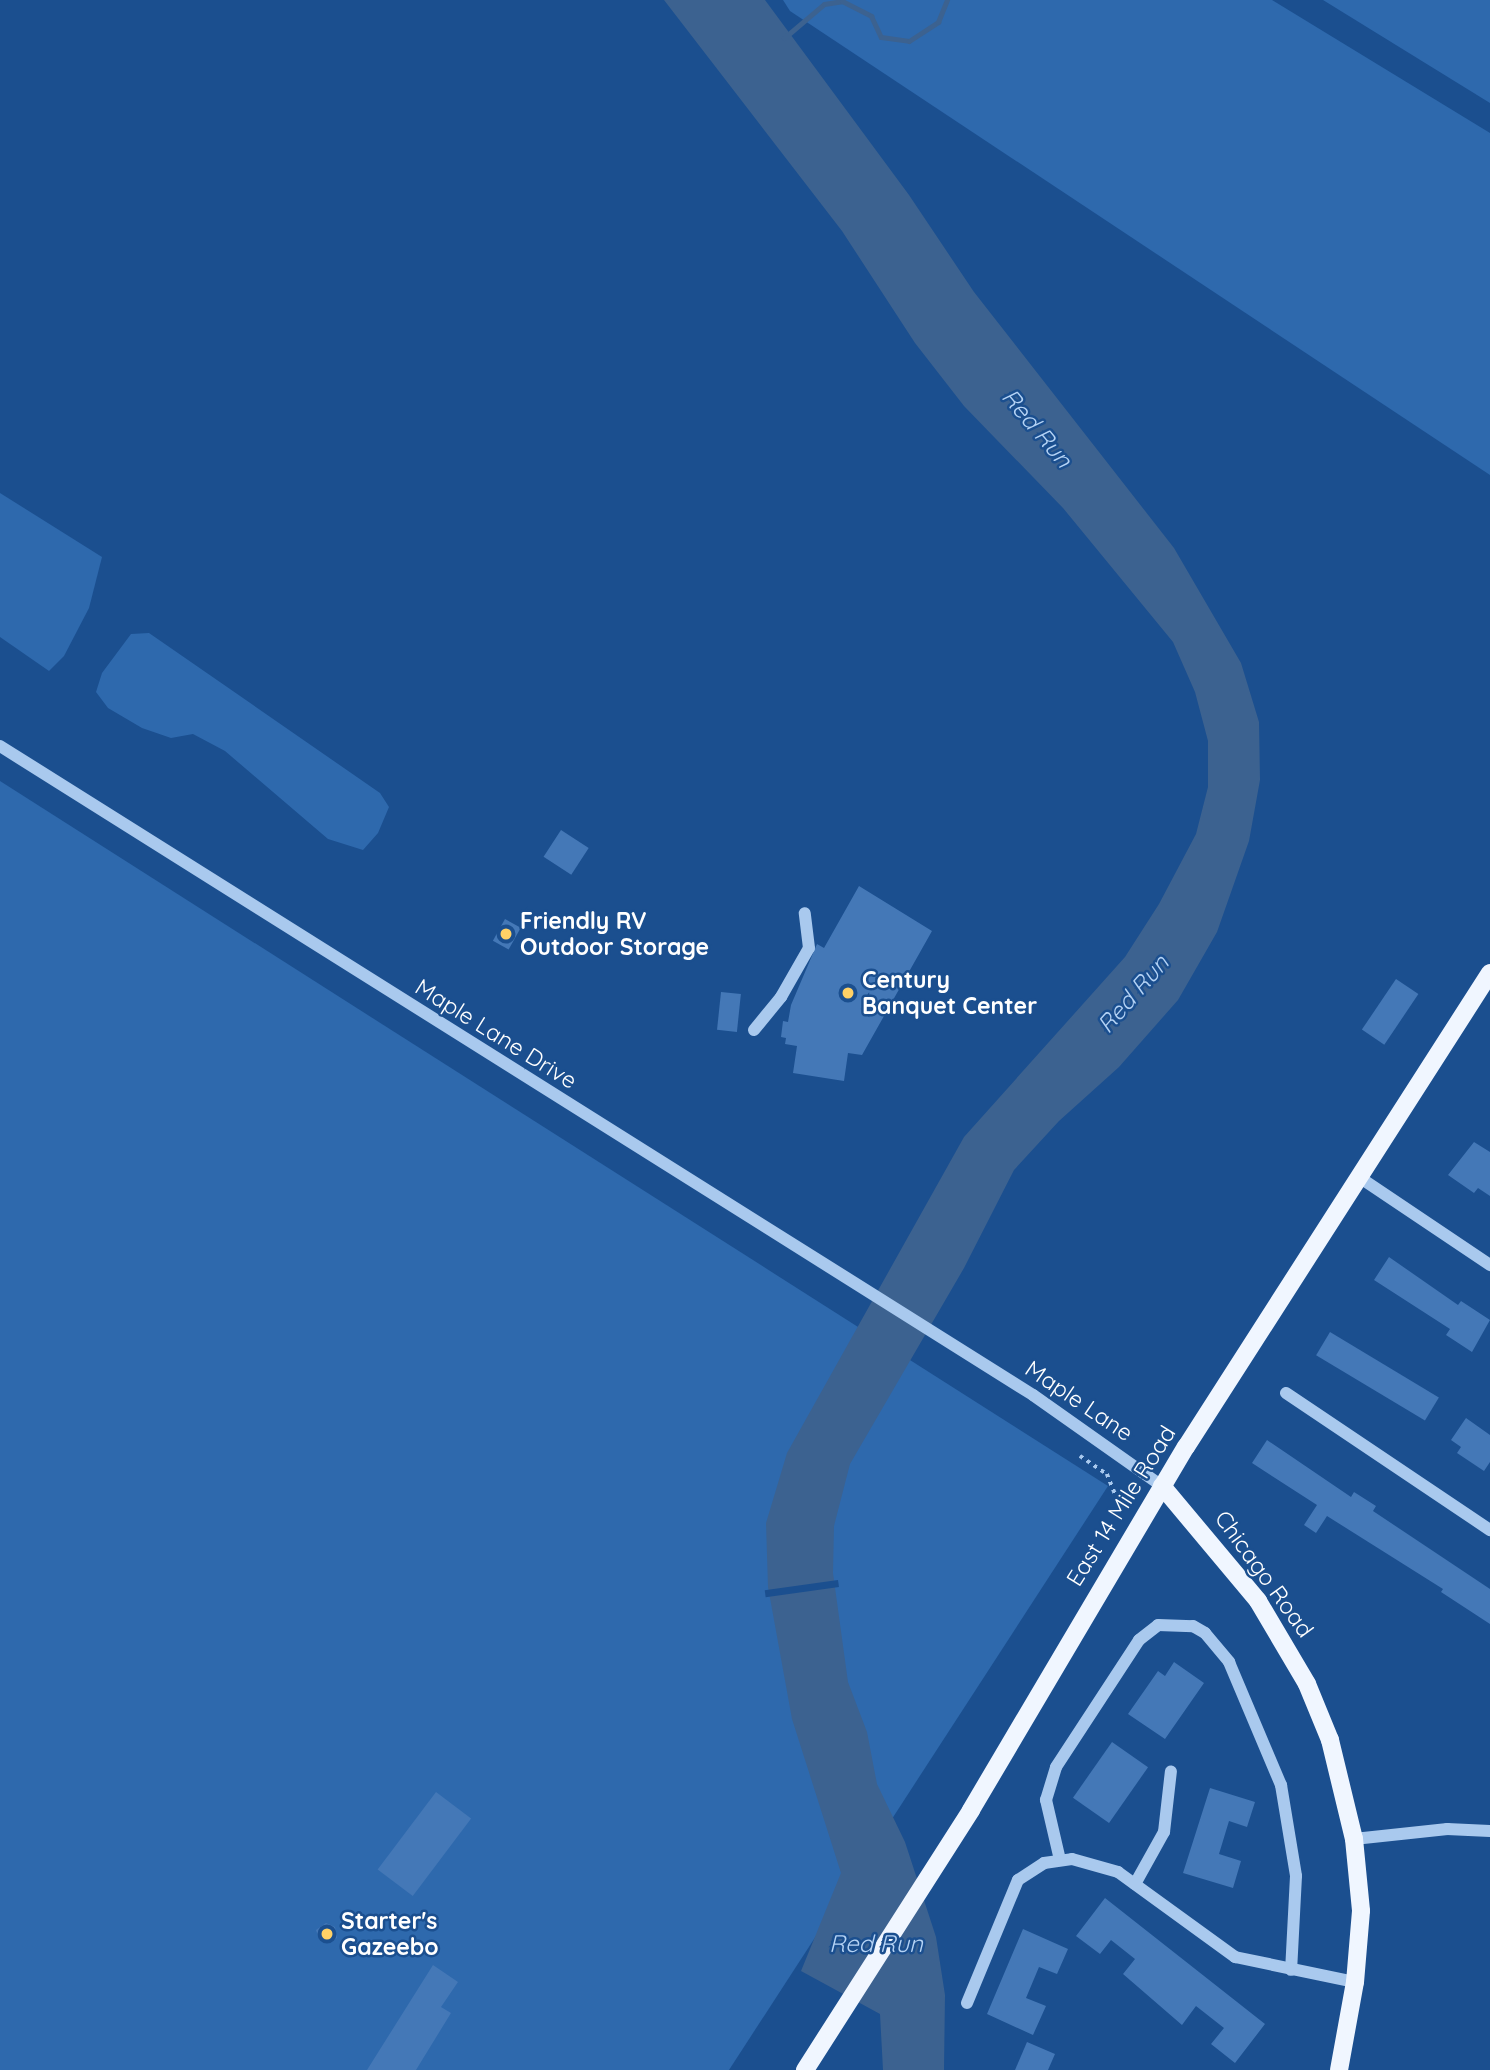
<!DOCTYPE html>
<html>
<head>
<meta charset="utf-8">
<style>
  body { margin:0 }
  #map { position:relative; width:1490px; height:2070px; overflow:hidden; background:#1b4f8f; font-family:Quicksand,sans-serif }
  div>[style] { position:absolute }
  .green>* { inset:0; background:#2e69ad }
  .water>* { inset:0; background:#3c6290 }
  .pier>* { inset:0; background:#1b4f8f; transform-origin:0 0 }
  .stream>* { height:5px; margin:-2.5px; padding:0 2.5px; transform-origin:2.5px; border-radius:2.5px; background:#3c6290 }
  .building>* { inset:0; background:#4478b7; transform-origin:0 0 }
  .path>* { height:3.5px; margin-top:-1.75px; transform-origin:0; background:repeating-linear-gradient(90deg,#a9c9ee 0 3.5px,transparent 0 8.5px) }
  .minor>* { height:12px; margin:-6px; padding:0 6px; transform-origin:6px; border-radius:6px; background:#a9c9ee }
  .major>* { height:18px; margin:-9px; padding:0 9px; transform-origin:9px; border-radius:9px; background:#f0f6ff }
  .dots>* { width:19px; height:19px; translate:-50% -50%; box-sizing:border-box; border:4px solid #1b4f8f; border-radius:50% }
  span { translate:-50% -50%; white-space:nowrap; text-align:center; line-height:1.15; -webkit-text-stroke:5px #1b4f8f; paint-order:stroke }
  .poi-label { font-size:23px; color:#fff; font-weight:700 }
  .left { translate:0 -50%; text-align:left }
  .street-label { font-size:23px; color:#fff }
  .water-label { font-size:24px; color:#b5d3f5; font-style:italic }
</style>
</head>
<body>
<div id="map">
  <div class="green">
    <div style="clip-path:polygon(783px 0,1272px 0,1490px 133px,1490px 475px,790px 11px)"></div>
    <div style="clip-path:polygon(1323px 0,1490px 0,1490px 103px)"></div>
    <div style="clip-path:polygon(0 493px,102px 557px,89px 608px,64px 656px,49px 671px,0 637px)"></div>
    <div style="clip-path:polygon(149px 633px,380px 793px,389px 807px,378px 833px,363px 850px,328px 839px,225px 751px,193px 734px,171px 738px,142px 728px,108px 708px,96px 692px,102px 673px,131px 634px)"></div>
    <div style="clip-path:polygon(0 781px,1108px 1486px,729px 2070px,0 2070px)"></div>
  </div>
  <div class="water">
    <div style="clip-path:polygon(664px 0,765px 0,909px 195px,974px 292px,1174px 548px,1241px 663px,1259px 722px,1260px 780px,1249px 841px,1217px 932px,1178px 1000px,1119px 1067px,1059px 1121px,1014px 1170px,964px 1268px,850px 1464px,834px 1526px,833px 1573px,848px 1682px,867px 1732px,877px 1784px,905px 1842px,936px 1937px,945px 1995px,944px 2070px,883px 2070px,880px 2014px,801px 1971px,841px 1873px,792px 1719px,768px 1587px,766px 1523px,787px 1453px,964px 1137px,1125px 957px,1159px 904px,1196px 834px,1208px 787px,1208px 741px,1195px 692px,1173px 642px,1063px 508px,964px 406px,915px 343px,842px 231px)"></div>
  </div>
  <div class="pier">
    <div style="left:838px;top:1580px;width:7px;height:74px;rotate:82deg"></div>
  </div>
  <div class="stream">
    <div style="left:784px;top:38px;width:52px;rotate:-40.4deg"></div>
    <div style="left:824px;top:4px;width:18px;rotate:-9deg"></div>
    <div style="left:842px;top:1px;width:33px;rotate:27deg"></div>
    <div style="left:871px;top:16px;width:23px;rotate:65deg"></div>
    <div style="left:881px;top:37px;width:28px;rotate:8deg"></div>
    <div style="left:909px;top:41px;width:35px;rotate:-33deg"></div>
    <div style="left:938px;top:22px;width:24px;rotate:-68deg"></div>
  </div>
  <div class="building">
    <div style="left:561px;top:830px;width:33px;height:32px;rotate:33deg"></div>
    <div style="clip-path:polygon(859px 886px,932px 931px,862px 1055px,848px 1053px,844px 1081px,793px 1073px,797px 1046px,785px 1044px,786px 1038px,781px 1037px,783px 1021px,788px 1022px,791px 1005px,817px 944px,824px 948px)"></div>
    <div style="left:505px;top:919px;width:18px;height:25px;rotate:29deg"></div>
    <div style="left:1396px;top:979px;width:27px;height:61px;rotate:34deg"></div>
    <div style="left:721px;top:992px;width:20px;height:38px;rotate:6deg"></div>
    <div style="clip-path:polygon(1474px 1142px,1490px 1152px,1490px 1196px,1478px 1188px,1474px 1193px,1448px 1175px)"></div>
    <div style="clip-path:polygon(1389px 1257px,1458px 1305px,1461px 1301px,1490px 1320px,1472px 1352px,1446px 1335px,1450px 1329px,1374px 1280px)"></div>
    <div style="left:1330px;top:1332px;width:127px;height:27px;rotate:31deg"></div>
    <div style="clip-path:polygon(1466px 1418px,1490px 1435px,1490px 1462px,1484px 1471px,1457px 1453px,1461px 1447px,1451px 1440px)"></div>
    <div style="clip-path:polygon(1267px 1440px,1351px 1497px,1354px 1492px,1376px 1506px,1373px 1511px,1490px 1589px,1490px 1624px,1441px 1592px,1443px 1589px,1327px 1516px,1316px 1533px,1304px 1525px,1317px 1505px,1252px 1463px)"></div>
    <div style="clip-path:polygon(1174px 1662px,1204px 1683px,1165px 1739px,1128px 1714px,1158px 1671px,1165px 1676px)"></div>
    <div style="left:1112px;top:1742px;width:44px;height:68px;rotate:35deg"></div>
    <div style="clip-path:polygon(1210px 1788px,1255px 1802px,1247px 1827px,1229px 1821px,1219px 1854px,1241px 1861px,1233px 1888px,1183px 1873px)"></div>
    <div style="left:436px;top:1792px;width:44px;height:97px;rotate:37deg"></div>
    <div style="clip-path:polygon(1105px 1898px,1265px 2024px,1235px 2063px,1211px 2044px,1224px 2028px,1196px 2006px,1182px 2025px,1123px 1974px,1135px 1959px,1111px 1940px,1100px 1954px,1076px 1936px)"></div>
    <div style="clip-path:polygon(326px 1923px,335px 1927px,337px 1938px,328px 1943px,319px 1939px,316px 1930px)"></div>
    <div style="clip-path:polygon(1023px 1929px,1068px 1949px,1057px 1974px,1039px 1967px,1026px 1998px,1046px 2006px,1033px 2035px,987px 2014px)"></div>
    <div style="clip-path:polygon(433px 1965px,458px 1982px,441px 2007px,451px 2013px,416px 2070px,367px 2070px)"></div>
    <div style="clip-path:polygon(1027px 2042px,1055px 2054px,1048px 2070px,1015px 2070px)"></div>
  </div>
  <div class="path">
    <div style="left:1080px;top:1456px;width:32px;rotate:34deg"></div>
    <div style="left:1107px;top:1474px;width:31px;rotate:68deg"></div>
  </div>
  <div class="minor">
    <div style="left:0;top:746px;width:1220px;rotate:32.14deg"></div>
    <div style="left:1033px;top:1395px;width:158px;rotate:35.2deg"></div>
    <div style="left:754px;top:1030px;width:43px;rotate:-50.7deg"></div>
    <div style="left:781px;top:997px;width:56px;rotate:-60.3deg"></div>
    <div style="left:809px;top:948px;width:35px;rotate:-97deg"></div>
    <div style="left:1359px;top:1177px;width:158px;rotate:33.9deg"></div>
    <div style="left:1286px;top:1393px;width:246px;rotate:33.9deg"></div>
    <div style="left:1354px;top:1839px;width:94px;rotate:-6.1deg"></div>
    <div style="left:1447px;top:1829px;width:43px;rotate:2.7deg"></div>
    <div style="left:1060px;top:1860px;width:62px;rotate:-103.1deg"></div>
    <div style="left:1046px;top:1800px;width:34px;rotate:-73deg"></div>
    <div style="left:1056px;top:1767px;width:152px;rotate:-56.8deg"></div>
    <div style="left:1139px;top:1640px;width:24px;rotate:-38deg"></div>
    <div style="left:1158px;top:1625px;width:35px;rotate:2deg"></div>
    <div style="left:1193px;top:1626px;width:14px;rotate:30deg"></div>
    <div style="left:1205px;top:1633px;width:38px;rotate:50deg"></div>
    <div style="left:1229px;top:1662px;width:134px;rotate:67.1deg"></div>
    <div style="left:1281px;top:1785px;width:92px;rotate:80.6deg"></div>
    <div style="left:1296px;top:1876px;width:94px;rotate:93deg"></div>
    <div style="left:1135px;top:1884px;width:60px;rotate:-60.9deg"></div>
    <div style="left:1164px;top:1832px;width:61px;rotate:-83.5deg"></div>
    <div style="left:967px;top:2003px;width:133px;rotate:-67.5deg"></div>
    <div style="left:1018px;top:1880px;width:31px;rotate:-33deg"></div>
    <div style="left:1044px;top:1863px;width:28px;rotate:-8deg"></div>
    <div style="left:1072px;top:1859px;width:48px;rotate:15.8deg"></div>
    <div style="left:1118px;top:1872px;width:145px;rotate:36deg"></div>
    <div style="left:1235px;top:1957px;width:123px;rotate:11.8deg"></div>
  </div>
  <div class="major">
    <div style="left:1162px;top:1486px;width:150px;rotate:50.1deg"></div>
    <div style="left:1258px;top:1601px;width:96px;rotate:59.4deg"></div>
    <div style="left:1307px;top:1684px;width:61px;rotate:67.7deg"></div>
    <div style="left:1330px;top:1740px;width:102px;rotate:76.4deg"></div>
    <div style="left:1354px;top:1839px;width:72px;rotate:84.4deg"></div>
    <div style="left:1361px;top:1911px;width:71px;rotate:94.8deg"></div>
    <div style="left:1355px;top:1982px;width:89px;rotate:100.3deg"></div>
    <div style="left:805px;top:2070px;width:308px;rotate:-57.4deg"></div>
    <div style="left:971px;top:1810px;width:422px;rotate:-59.4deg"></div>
    <div style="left:1186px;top:1447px;width:563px;rotate:-57.33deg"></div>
  </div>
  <div class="dots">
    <div style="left:506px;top:934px;background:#ffd166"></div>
    <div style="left:848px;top:993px;background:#ffd166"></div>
    <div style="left:327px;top:1934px;background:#ffd166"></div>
  </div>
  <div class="poi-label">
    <span class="left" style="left:520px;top:934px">Friendly RV<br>Outdoor Storage</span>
    <span class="left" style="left:862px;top:993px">Century<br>Banquet Center</span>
    <span class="left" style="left:341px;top:1934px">Starter's<br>Gazeebo</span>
  </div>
  <div class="street-label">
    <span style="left:496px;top:1034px;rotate:32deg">Maple Lane Drive</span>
    <span style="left:1079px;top:1401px;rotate:34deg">Maple Lane</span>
    <span style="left:1121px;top:1506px;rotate:-58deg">East 14 Mile Road</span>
    <span style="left:1264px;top:1574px;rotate:54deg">Chicago Road</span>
  </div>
  <div class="water-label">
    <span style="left:1037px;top:428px;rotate:50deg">Red Run</span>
    <span style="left:1133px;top:994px;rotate:-49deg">Red Run</span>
    <span style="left:876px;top:1944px">Red Run</span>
  </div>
</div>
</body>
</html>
